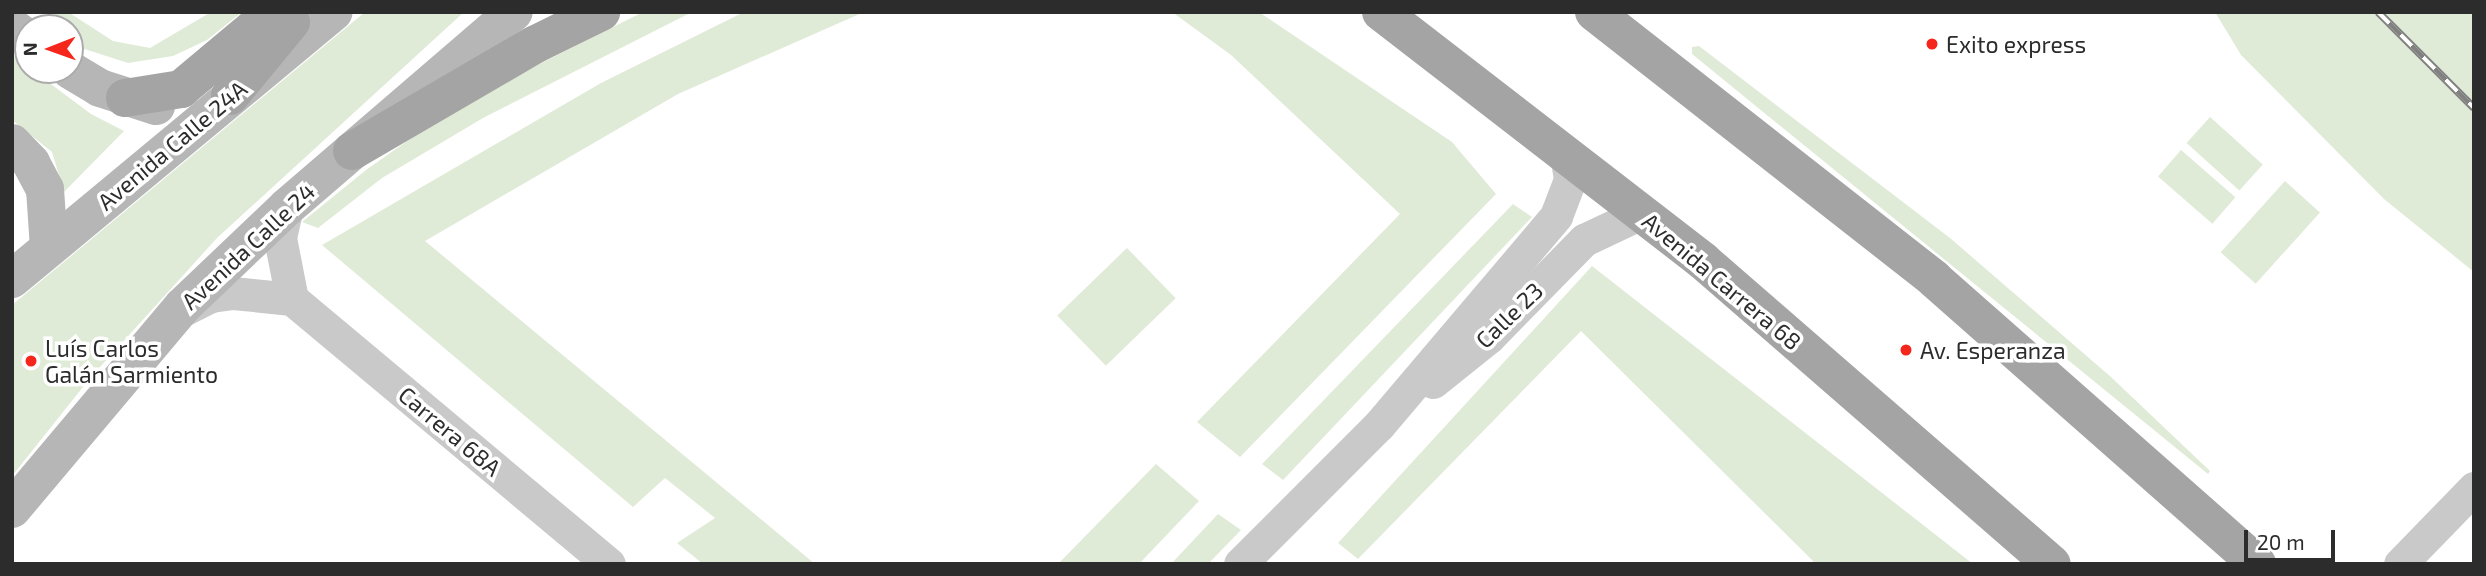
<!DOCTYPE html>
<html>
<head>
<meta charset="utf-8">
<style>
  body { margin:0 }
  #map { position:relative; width:2486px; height:576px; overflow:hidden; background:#fff; font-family:"Exo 2",sans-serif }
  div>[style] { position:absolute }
  .green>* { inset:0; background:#e0ebd7; transform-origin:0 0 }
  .street>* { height:33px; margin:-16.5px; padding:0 16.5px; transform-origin:16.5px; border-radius:16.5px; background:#c9c9c9 }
  .secondary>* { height:38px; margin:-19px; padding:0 19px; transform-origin:19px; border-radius:19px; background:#b6b6b6 }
  .primary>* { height:38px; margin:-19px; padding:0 19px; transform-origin:19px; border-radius:19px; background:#a4a4a4 }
  .rail>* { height:8px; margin-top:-4px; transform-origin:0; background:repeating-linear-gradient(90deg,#fff 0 16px,#818181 0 32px); box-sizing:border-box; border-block:2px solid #818181 }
  .dots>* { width:19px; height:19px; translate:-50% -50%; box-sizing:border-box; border:4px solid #fff; border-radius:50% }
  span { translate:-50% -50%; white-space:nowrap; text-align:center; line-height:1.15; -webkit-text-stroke:7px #fff; paint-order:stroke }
  .poi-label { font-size:23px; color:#2c2c2c }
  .left { translate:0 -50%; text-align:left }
  .street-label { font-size:23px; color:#2c2c2c }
  .frame { position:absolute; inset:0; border:14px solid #2c2c2c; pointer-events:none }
  .north { position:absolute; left:14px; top:14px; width:70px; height:70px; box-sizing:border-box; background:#fff; border:2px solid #ababab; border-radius:50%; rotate:269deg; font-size:19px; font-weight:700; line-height:28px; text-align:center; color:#2c2c2c }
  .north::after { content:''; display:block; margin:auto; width:24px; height:32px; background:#f5261c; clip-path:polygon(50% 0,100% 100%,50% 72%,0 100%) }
  .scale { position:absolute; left:2244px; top:530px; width:91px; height:32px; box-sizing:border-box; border:4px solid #2c2c2c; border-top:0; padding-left:9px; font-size:21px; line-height:24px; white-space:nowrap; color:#2c2c2c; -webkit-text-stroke:5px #fff; paint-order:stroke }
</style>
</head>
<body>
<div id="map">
  <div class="green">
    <div style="clip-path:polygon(58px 12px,68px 12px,113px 41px,150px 48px,211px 12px,242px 12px,207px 40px,173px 56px,128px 63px,72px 45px,70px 28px,44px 27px)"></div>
    <div style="clip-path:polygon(365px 12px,464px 12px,217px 238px,91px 377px,12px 476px,12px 305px)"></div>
    <div style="clip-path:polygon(643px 12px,692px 12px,483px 118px,382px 178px,318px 228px,302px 222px,366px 170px,460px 104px)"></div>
    <div style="clip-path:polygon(744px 12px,864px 12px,678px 94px,425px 241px,815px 564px,703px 564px,677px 543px,715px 518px,665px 478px,633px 507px,322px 245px,601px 83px)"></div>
    <div style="clip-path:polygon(1172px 12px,1259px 12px,1452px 142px,1496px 194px,1240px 457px,1197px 422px,1400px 214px,1231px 55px)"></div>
    <div style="clip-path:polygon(2215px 12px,2474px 12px,2474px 272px,2384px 199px,2241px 55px)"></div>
    <div style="clip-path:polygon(1699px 46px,1950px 238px,2111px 377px,2210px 471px,2208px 474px,1692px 54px,1692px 47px)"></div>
    <div style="clip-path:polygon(12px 55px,91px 114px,124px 131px,64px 192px,52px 152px,12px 120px)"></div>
    <div style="left:2210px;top:117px;width:71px;height:35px;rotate:42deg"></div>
    <div style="left:2181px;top:150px;width:72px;height:35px;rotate:41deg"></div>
    <div style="left:2285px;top:181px;width:47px;height:96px;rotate:42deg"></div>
    <div style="clip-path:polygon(1513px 204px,1532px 217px,1283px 480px,1262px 464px)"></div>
    <div style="left:1127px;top:248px;width:70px;height:97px;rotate:46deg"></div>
    <div style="clip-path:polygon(1592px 266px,1973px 564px,1816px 564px,1581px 331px,1358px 559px,1338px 543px)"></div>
    <div style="clip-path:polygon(1156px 464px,1199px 501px,1139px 564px,1058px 564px)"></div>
    <div style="clip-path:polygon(1218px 514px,1241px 530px,1208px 564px,1171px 564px)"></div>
  </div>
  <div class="street">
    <div style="left:287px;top:207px;width:32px;rotate:103deg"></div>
    <div style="left:280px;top:238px;width:62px;rotate:78.9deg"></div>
    <div style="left:183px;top:310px;width:31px;rotate:-27deg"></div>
    <div style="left:211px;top:296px;width:22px;rotate:-8deg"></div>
    <div style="left:233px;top:293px;width:59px;rotate:5.8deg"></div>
    <div style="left:292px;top:299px;width:413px;rotate:39.9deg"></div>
    <div style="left:1433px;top:382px;width:72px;rotate:-38.8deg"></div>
    <div style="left:1489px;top:337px;width:136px;rotate:-45.6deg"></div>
    <div style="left:1584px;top:240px;width:63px;rotate:-25.3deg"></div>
    <div style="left:1240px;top:564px;width:197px;rotate:-45deg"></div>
    <div style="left:1379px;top:425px;width:274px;rotate:-49.7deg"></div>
    <div style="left:1556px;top:216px;width:40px;rotate:-69deg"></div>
    <div style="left:1570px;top:179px;width:24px;rotate:-99deg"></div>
    <div style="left:2400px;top:564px;width:106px;rotate:-45.8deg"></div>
  </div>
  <div class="secondary">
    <div style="left:12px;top:27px;width:20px;rotate:37deg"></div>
    <div style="left:70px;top:70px;width:35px;rotate:31deg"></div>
    <div style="left:100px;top:88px;width:59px;rotate:17.8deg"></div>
    <div style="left:12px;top:143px;width:28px;rotate:46deg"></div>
    <div style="left:31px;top:163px;width:30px;rotate:62deg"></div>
    <div style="left:45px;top:189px;width:59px;rotate:86.1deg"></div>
    <div style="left:12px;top:279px;width:418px;rotate:-39.7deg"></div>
    <div style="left:12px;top:509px;width:265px;rotate:-49.9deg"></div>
    <div style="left:183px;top:306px;width:144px;rotate:-43.6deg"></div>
    <div style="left:287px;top:207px;width:299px;rotate:-40.7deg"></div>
  </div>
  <div class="primary">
    <div style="left:1381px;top:12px;width:407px;rotate:37.7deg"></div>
    <div style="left:1703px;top:261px;width:462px;rotate:41deg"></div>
    <div style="left:1594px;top:12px;width:432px;rotate:38.1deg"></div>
    <div style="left:1934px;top:279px;width:431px;rotate:41.4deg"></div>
    <div style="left:230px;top:96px;width:96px;rotate:-50.5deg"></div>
    <div style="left:125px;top:98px;width:57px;rotate:-9.1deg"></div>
    <div style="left:181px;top:89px;width:120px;rotate:-39.9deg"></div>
    <div style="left:352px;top:151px;width:211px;rotate:-30.2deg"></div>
    <div style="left:534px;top:45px;width:75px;rotate:-26.2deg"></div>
  </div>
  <div class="rail">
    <div style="left:2378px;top:12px;width:136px;rotate:45deg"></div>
  </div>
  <div class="dots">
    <div style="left:1932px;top:44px;background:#f5261c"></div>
    <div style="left:1906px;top:350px;background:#f5261c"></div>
    <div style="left:31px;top:361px;background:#f5261c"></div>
  </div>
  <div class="poi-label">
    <span class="left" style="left:1946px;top:44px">Exito express</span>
    <span class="left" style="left:45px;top:361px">Luís Carlos<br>Galán Sarmiento</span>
    <span class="left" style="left:1920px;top:350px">Av. Esperanza</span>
  </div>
  <div class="street-label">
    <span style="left:172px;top:145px;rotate:-40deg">Avenida Calle 24A</span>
    <span style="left:248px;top:246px;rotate:-43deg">Avenida Calle 24</span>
    <span style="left:1722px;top:281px;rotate:40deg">Avenida Carrera 68</span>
    <span style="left:1509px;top:315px;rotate:-44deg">Calle 23</span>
    <span style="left:450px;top:431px;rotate:40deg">Carrera 68A</span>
  </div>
  <div class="frame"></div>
  <div class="north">N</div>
  <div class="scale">20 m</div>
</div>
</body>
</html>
